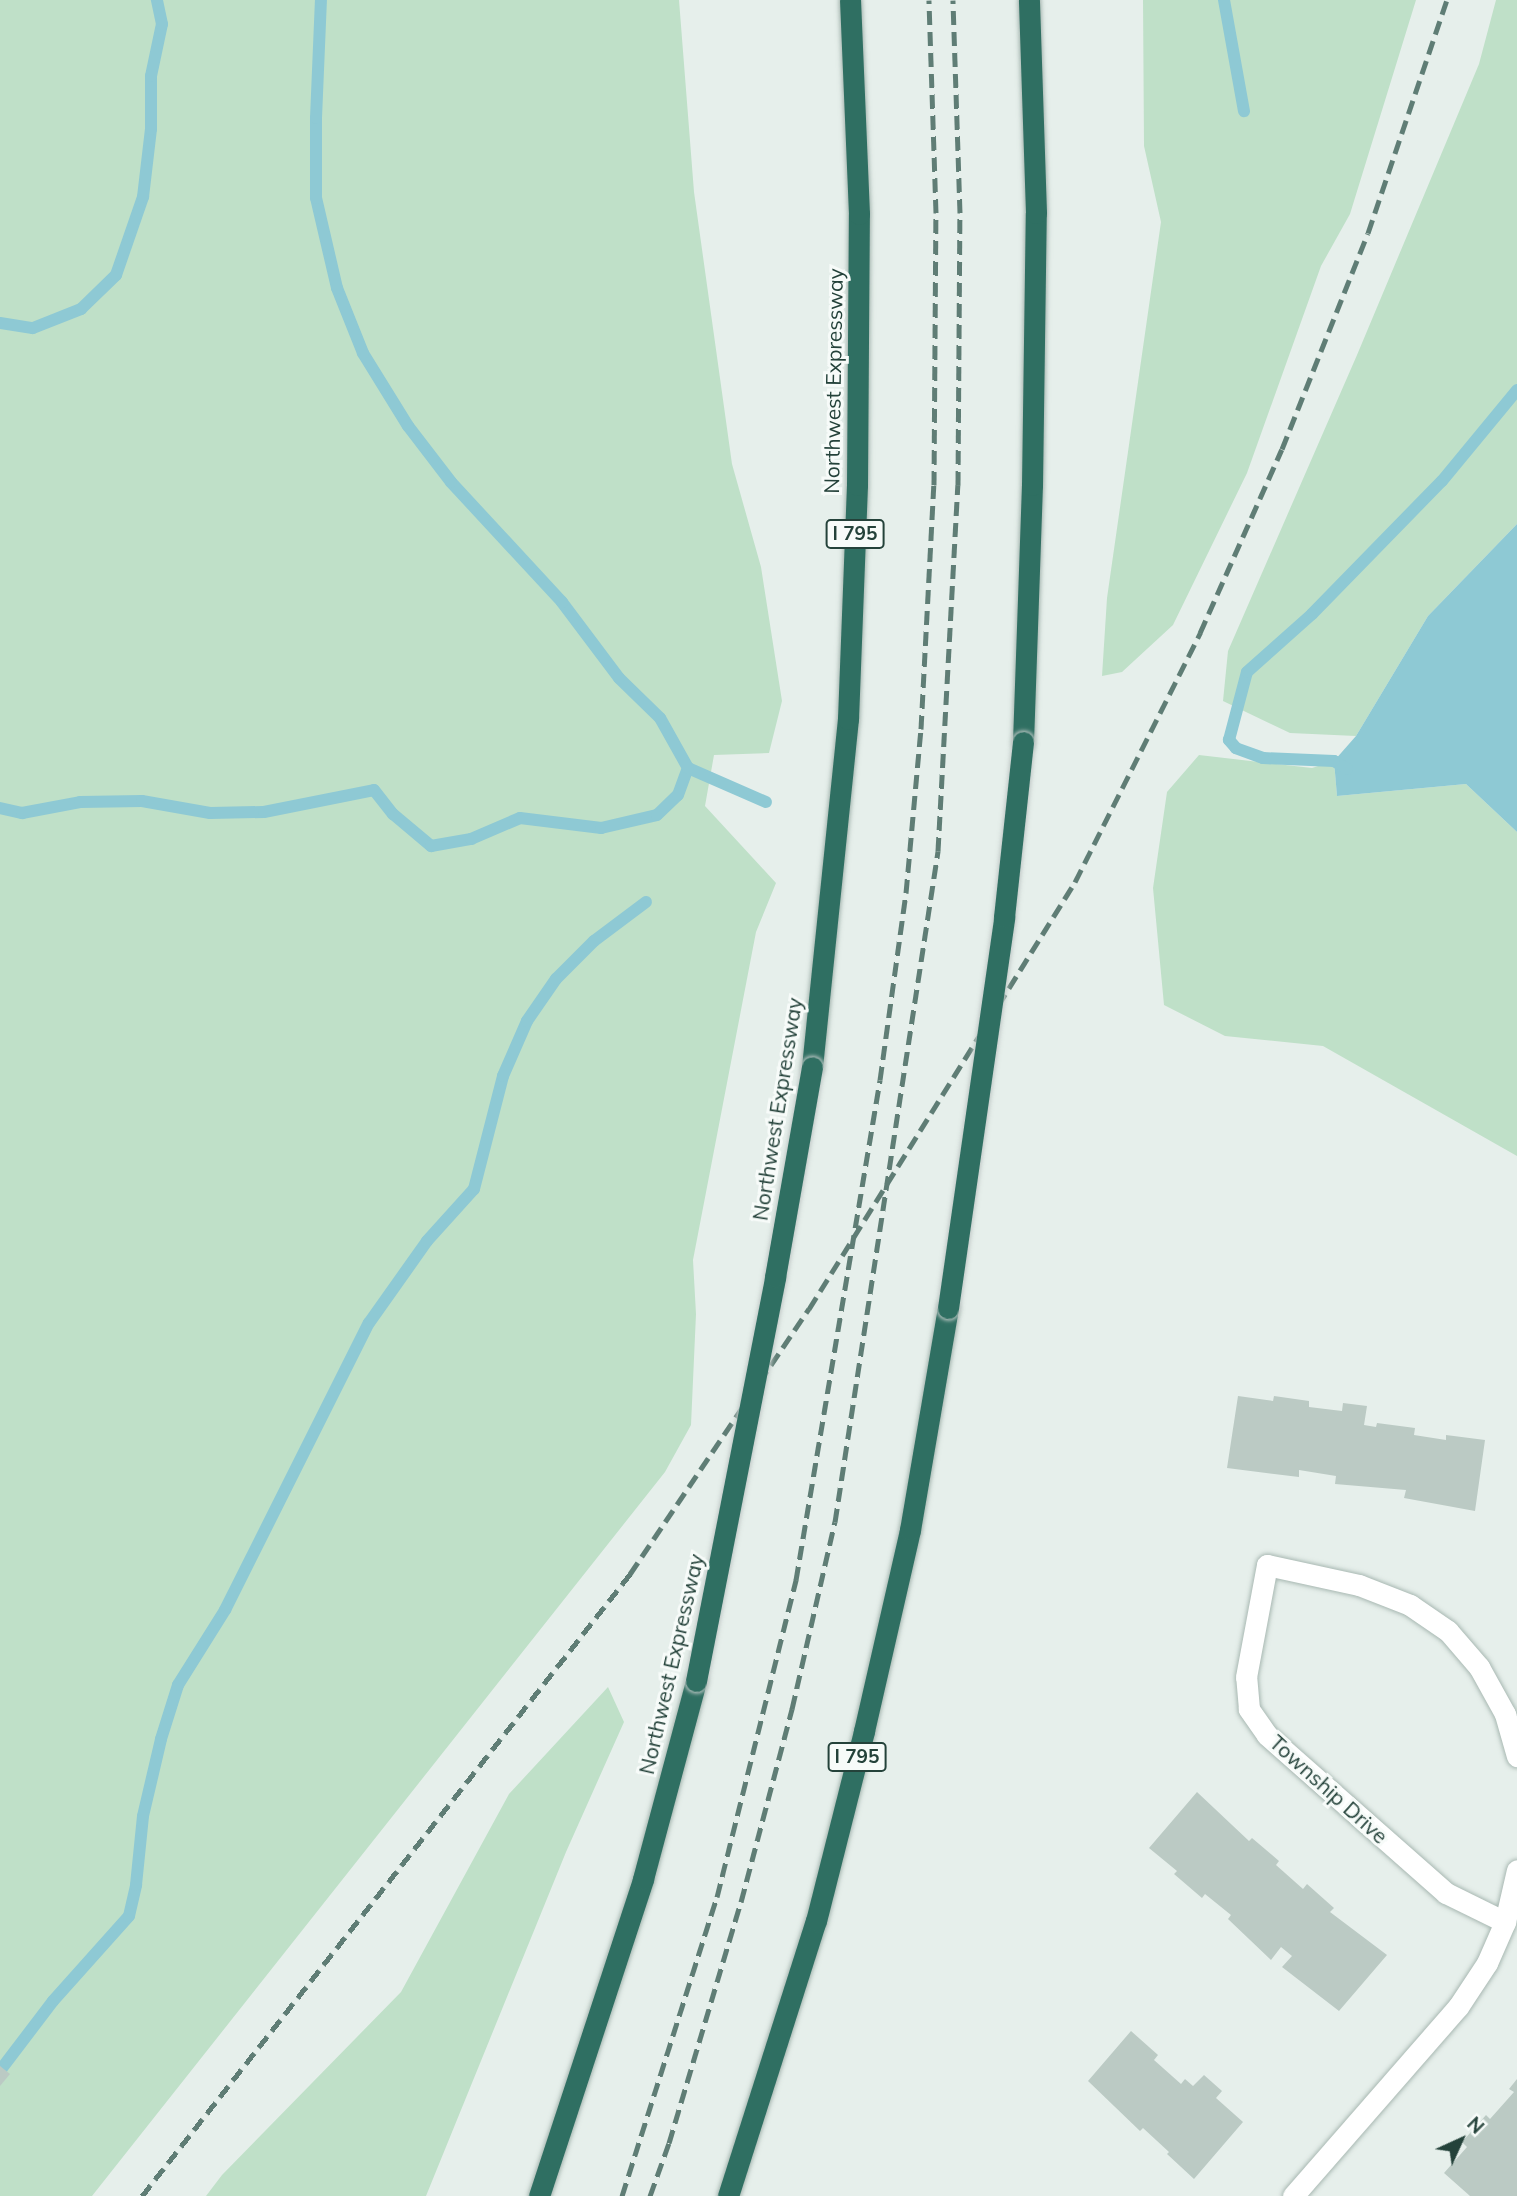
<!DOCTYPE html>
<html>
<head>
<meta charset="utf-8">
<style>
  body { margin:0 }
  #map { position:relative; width:1517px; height:2196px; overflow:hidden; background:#e6efeb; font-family:Mulish,sans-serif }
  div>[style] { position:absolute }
  .green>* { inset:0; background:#bfe0c8 }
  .water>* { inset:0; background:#8ec9d4 }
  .stream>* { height:12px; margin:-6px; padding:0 6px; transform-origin:6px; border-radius:6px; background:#8ec9d4 }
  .building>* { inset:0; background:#bbcac4 }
  .roads { filter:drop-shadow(0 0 2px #a8b8b2) drop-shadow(0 0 2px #a8b8b2) }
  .street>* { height:21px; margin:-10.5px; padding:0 10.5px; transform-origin:10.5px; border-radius:10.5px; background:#fff }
  .highway>* { height:21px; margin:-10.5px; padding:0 10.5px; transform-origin:10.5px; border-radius:10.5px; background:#2f6f62 }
  .rail>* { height:5px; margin-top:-2.5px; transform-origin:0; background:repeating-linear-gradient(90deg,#5f7d75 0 14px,transparent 0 21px) }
  .bridges { filter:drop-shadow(0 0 2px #c2cac8) drop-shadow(0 0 2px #c2cac8) }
  .highway-bridge>* { height:21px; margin:-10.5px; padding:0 10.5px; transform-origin:10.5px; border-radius:10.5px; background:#2f6f62 }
  span { translate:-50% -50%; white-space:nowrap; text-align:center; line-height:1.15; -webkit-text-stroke:6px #f7fbf9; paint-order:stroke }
  .shield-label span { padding:2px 5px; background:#f7fbf9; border:2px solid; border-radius:5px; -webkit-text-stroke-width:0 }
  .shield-label { font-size:19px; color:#24423a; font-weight:700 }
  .street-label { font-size:21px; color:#24423a }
  .north { position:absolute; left:1426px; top:2105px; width:70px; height:70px; -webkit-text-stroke:5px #f7fbf9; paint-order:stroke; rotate:45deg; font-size:19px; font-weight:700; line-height:28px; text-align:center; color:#24423a }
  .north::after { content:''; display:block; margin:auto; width:24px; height:32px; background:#24423a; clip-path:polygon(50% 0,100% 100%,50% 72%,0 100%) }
</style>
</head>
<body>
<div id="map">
  <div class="green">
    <div style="clip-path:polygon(0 0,679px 0,694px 192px,732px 464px,761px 567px,782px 701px,769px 753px,714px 755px,705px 806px,776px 883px,756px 932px,693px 1260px,696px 1314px,691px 1425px,665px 1472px,92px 2196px,0 2196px)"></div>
    <div style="clip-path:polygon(1143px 0,1416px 0,1350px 214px,1321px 266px,1247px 473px,1173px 625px,1122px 672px,1102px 676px,1107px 598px,1161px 222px,1144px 146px)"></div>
    <div style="clip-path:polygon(1496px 0,1517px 0,1517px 524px,1428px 616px,1356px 736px,1290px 733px,1223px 701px,1228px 651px,1357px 355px,1479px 64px)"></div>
    <div style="clip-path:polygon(1199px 755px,1312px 768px,1334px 761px,1337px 796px,1466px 784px,1517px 832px,1517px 1156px,1323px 1046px,1225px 1036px,1164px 1005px,1153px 888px,1167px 792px)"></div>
    <div style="clip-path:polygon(608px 1687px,624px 1722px,566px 1852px,426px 2196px,206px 2196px,222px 2175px,401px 1992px,509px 1794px)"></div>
  </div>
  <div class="water">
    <div style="clip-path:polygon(1517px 524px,1517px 832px,1466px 784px,1337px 796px,1334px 761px,1356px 736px,1428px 616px)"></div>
  </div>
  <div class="stream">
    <div style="left:1224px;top:0;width:113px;rotate:79.8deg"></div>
    <div style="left:0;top:323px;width:33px;rotate:9deg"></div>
    <div style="left:33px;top:328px;width:52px;rotate:-21.6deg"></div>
    <div style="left:81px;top:309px;width:49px;rotate:-44.2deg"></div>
    <div style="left:116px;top:275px;width:83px;rotate:-70.9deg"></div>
    <div style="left:143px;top:197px;width:68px;rotate:-83.3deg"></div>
    <div style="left:151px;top:129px;width:53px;rotate:-90deg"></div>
    <div style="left:151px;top:76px;width:53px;rotate:-78.1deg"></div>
    <div style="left:162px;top:24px;width:25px;rotate:-102deg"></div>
    <div style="left:688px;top:768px;width:85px;rotate:23.6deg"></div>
    <div style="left:1347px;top:769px;width:15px;rotate:-148deg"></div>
    <div style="left:1334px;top:761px;width:71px;rotate:-177.6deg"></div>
    <div style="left:1263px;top:758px;width:29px;rotate:-160deg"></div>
    <div style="left:1236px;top:748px;width:11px;rotate:-131deg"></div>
    <div style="left:1229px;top:740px;width:70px;rotate:-75.2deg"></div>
    <div style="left:1247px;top:672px;width:87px;rotate:-41.7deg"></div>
    <div style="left:1312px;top:614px;width:186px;rotate:-45.7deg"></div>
    <div style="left:1442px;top:481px;width:118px;rotate:-50.5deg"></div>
    <div style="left:0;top:808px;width:23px;rotate:13deg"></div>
    <div style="left:22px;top:813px;width:59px;rotate:-10.7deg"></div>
    <div style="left:80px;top:802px;width:62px;rotate:-0.9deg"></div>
    <div style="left:142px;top:801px;width:69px;rotate:10deg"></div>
    <div style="left:210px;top:813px;width:54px;rotate:-1.1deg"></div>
    <div style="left:264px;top:812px;width:112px;rotate:-11.3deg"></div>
    <div style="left:374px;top:790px;width:31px;rotate:52deg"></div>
    <div style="left:393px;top:814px;width:50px;rotate:40.1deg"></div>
    <div style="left:431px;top:846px;width:41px;rotate:-9.9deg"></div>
    <div style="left:471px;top:839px;width:53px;rotate:-23.2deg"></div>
    <div style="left:520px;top:818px;width:82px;rotate:7deg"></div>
    <div style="left:601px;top:828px;width:57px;rotate:-13.1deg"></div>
    <div style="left:657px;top:815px;width:29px;rotate:-44deg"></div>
    <div style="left:678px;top:795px;width:29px;rotate:-70deg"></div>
    <div style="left:688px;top:768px;width:57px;rotate:-119.2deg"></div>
    <div style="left:660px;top:718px;width:57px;rotate:-135.7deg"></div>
    <div style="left:619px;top:678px;width:95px;rotate:-126.9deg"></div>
    <div style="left:562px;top:602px;width:163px;rotate:-132.8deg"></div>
    <div style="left:451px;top:482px;width:71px;rotate:-127.5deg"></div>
    <div style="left:408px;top:426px;width:86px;rotate:-121.7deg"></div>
    <div style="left:363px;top:353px;width:70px;rotate:-111.8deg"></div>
    <div style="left:337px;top:288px;width:92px;rotate:-103.1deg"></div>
    <div style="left:316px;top:198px;width:80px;rotate:-90deg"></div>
    <div style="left:316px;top:118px;width:118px;rotate:-87.6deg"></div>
    <div style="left:2px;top:2068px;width:84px;rotate:-52.7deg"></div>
    <div style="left:53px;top:2001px;width:114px;rotate:-48.2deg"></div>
    <div style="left:129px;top:1916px;width:32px;rotate:-77deg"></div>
    <div style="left:136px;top:1885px;width:69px;rotate:-84.2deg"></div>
    <div style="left:143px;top:1816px;width:79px;rotate:-76.8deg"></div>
    <div style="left:161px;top:1739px;width:57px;rotate:-72.5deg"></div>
    <div style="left:178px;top:1685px;width:89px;rotate:-57.9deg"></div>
    <div style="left:225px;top:1610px;width:321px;rotate:-63.4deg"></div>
    <div style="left:369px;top:1323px;width:100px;rotate:-54.7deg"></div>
    <div style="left:427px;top:1241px;width:70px;rotate:-47.9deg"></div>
    <div style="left:474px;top:1189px;width:117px;rotate:-75.6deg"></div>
    <div style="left:503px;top:1076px;width:60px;rotate:-66.4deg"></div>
    <div style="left:527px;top:1021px;width:51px;rotate:-55.4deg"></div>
    <div style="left:556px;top:979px;width:54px;rotate:-45deg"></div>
    <div style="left:594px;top:941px;width:65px;rotate:-36.9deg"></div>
  </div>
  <div class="building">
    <div style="clip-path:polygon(1238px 1396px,1273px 1401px,1274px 1396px,1309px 1401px,1309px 1407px,1342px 1411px,1343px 1403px,1367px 1406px,1364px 1425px,1376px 1427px,1377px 1423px,1415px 1428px,1414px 1435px,1446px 1440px,1446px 1435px,1485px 1440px,1475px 1511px,1404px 1498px,1406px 1490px,1335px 1484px,1336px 1476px,1299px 1470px,1299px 1477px,1227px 1468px)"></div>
    <div style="clip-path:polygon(1197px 1792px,1249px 1841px,1252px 1838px,1279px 1861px,1276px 1865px,1303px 1889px,1307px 1884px,1334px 1908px,1330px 1912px,1387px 1955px,1339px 2011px,1282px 1967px,1292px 1956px,1281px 1947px,1271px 1960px,1228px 1919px,1231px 1915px,1205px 1894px,1202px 1898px,1174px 1874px,1177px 1871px,1149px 1848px)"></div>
    <div style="clip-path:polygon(1131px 2031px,1158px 2055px,1154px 2060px,1181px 2084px,1185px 2079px,1193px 2086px,1204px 2075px,1222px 2091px,1216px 2098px,1243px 2122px,1194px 2179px,1167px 2154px,1169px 2152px,1143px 2128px,1140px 2131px,1088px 2081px)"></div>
    <div style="clip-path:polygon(0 2066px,10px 2074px,0 2086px)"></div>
    <div style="clip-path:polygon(1517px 2079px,1517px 2196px,1470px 2196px,1444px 2173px,1467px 2147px,1462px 2142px,1486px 2115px,1490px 2119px,1514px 2092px,1509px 2089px)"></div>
  </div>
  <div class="roads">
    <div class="street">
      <div style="left:1505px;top:1922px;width:66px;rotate:-153.8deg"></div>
      <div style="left:1446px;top:1893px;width:239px;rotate:-138.6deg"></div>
      <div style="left:1267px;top:1735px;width:32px;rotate:-125deg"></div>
      <div style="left:1249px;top:1709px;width:32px;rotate:-95deg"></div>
      <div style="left:1246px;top:1677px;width:114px;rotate:-79.4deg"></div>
      <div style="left:1267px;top:1565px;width:94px;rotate:12.3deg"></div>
      <div style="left:1359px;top:1585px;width:55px;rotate:21.4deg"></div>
      <div style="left:1410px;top:1605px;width:46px;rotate:34.4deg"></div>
      <div style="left:1448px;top:1631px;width:48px;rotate:49.3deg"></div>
      <div style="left:1479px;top:1667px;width:54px;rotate:61deg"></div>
      <div style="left:1505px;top:1714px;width:44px;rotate:74.1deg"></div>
      <div style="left:1293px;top:2196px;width:251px;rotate:-48.9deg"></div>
      <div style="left:1458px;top:2007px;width:53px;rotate:-56.6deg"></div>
      <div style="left:1487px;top:1963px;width:45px;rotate:-66.3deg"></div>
      <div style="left:1505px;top:1922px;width:53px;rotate:-77deg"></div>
    </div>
    <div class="highway">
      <div style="left:1023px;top:742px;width:257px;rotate:-88deg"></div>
      <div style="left:1032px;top:485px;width:272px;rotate:-89.2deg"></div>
      <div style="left:1036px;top:213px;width:213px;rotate:-91.9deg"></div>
      <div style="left:812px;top:1067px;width:350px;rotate:-84.1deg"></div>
      <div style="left:848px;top:719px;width:234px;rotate:-87.8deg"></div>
      <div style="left:857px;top:485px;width:271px;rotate:-89.6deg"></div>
      <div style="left:859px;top:214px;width:214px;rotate:-92.4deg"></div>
      <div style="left:539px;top:2196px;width:334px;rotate:-71.8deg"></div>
      <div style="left:643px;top:1879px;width:205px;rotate:-75deg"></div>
      <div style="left:728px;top:2196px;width:289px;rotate:-72.3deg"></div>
      <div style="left:816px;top:1921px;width:196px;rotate:-75.8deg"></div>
      <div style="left:864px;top:1731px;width:206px;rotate:-77.1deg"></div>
      <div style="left:910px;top:1530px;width:225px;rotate:-80.3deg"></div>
    </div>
  </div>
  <div class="rail">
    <div style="left:142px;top:2196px;width:791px;rotate:-51.88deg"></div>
    <div style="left:630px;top:1574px;width:320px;rotate:-56deg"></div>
    <div style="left:809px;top:1309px;width:503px;rotate:-58.08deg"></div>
    <div style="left:1075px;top:882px;width:279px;rotate:-63.3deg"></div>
    <div style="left:1200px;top:633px;width:201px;rotate:-66deg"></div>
    <div style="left:1282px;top:449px;width:232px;rotate:-68.3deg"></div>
    <div style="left:1368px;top:233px;width:246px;rotate:-71.3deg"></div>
    <div style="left:622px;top:2196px;width:314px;rotate:-72.4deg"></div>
    <div style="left:717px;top:1897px;width:327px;rotate:-76deg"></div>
    <div style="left:796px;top:1580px;width:507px;rotate:-80.46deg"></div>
    <div style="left:880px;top:1080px;width:189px;rotate:-82.1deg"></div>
    <div style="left:906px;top:893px;width:165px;rotate:-84.8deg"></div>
    <div style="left:921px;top:729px;width:244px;rotate:-87deg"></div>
    <div style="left:934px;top:485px;width:272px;rotate:-89.6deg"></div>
    <div style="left:936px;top:213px;width:213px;rotate:-91.9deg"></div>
    <div style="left:650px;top:2196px;width:56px;rotate:-70.3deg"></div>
    <div style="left:669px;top:2143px;width:252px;rotate:-73.4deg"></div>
    <div style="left:741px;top:1902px;width:200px;rotate:-75.2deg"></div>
    <div style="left:792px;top:1709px;width:192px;rotate:-77.1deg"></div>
    <div style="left:835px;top:1522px;width:679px;rotate:-81.27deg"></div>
    <div style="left:938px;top:851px;width:367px;rotate:-86.9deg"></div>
    <div style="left:958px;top:485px;width:272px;rotate:-89.6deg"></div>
    <div style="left:960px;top:213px;width:213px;rotate:-91.9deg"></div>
  </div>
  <div class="bridges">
    <div class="highway-bridge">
      <div style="left:948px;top:1308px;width:395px;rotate:-81.8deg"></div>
      <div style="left:1004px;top:917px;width:176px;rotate:-83.8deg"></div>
      <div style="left:696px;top:1681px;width:412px;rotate:-78.9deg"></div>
      <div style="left:775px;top:1277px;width:213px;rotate:-80deg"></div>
    </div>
  </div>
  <div class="shield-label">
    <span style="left:855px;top:534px">I 795</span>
    <span style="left:857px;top:1757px">I 795</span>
  </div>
  <div class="street-label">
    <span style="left:833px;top:381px;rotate:-89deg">Northwest Expressway</span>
    <span style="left:777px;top:1109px;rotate:-81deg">Northwest Expressway</span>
    <span style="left:671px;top:1664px;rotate:-77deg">Northwest Expressway</span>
    <span style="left:1329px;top:1789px;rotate:42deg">Township Drive</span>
  </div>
  <div class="north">N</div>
</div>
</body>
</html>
